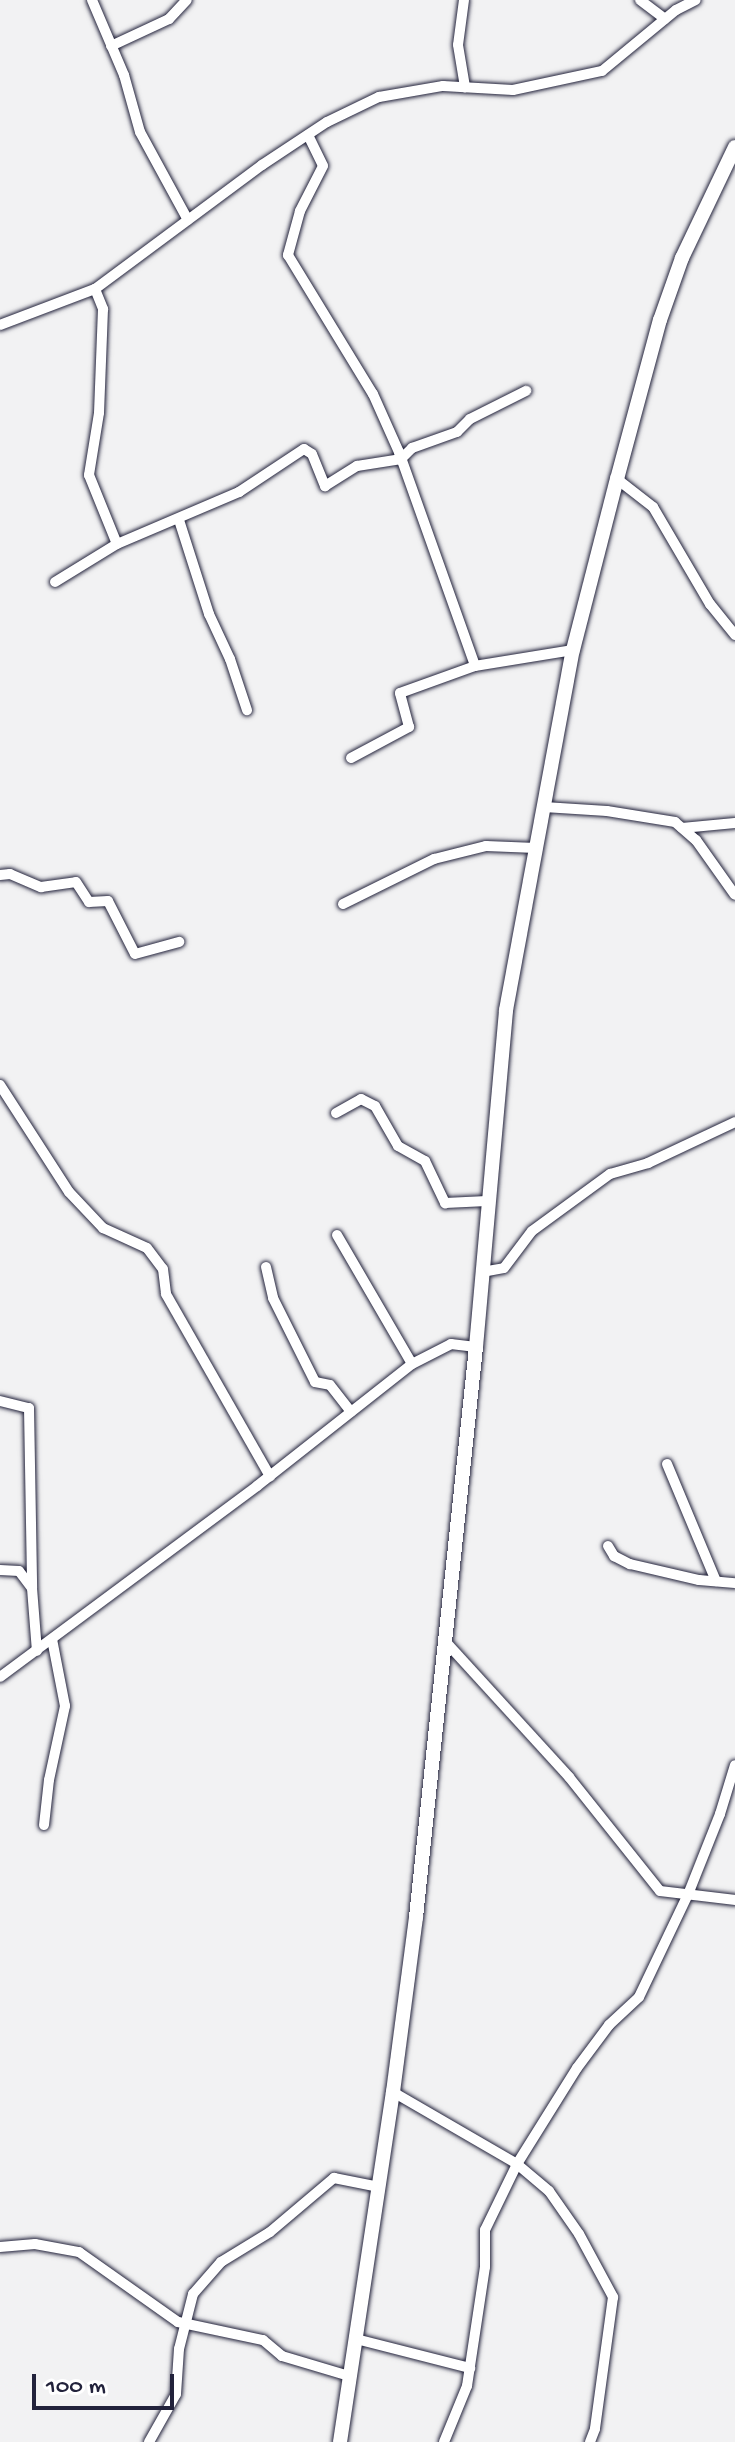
<!DOCTYPE html>
<html>
<head>
<meta charset="utf-8">
<style>
  body { margin:0 }
  #map { position:relative; width:735px; height:2442px; overflow:hidden; background:#f2f2f3; font-family:"Gochi Hand",sans-serif }
  div>[style] { position:absolute }
  .roads { filter:drop-shadow(0 0 2px #22223b) drop-shadow(0 0 2px #22223b) }
  .street>* { height:10px; margin:-5px; padding:0 5px; transform-origin:5px; border-radius:5px; background:#fff }
  .secondary>* { height:14px; margin:-7px; padding:0 7px; transform-origin:7px; border-radius:7px; background:#fff }
  span { translate:-50% -50%; white-space:nowrap; text-align:center; line-height:1.15; -webkit-text-stroke:7px #fff; paint-order:stroke }
  .scale { position:absolute; left:32px; top:2374px; width:142px; height:36px; box-sizing:border-box; border:4px solid #22223b; border-top:0; padding-left:10px; font-size:24px; line-height:28px; white-space:nowrap; color:#22223b; -webkit-text-stroke:6px #fff; paint-order:stroke }
</style>
</head>
<body>
<div id="map">
  <div class="roads">
    <div class="street">
      <div style="left:92px;top:0;width:82px;rotate:66.9deg"></div>
      <div style="left:124px;top:75px;width:59px;rotate:74.3deg"></div>
      <div style="left:140px;top:132px;width:100px;rotate:61.4deg"></div>
      <div style="left:464px;top:0;width:45px;rotate:97.6deg"></div>
      <div style="left:458px;top:45px;width:43px;rotate:80.5deg"></div>
      <div style="left:640px;top:0;width:31px;rotate:37deg"></div>
      <div style="left:111px;top:46px;width:64px;rotate:-25deg"></div>
      <div style="left:169px;top:19px;width:26px;rotate:-47deg"></div>
      <div style="left:308px;top:135px;width:34px;rotate:64deg"></div>
      <div style="left:323px;top:166px;width:51px;rotate:117.1deg"></div>
      <div style="left:300px;top:211px;width:46px;rotate:105.3deg"></div>
      <div style="left:288px;top:255px;width:163px;rotate:58.6deg"></div>
      <div style="left:373px;top:394px;width:64px;rotate:65.9deg"></div>
      <div style="left:399px;top:452px;width:227px;rotate:70.4deg"></div>
      <div style="left:475px;top:666px;width:99px;rotate:-9.3deg"></div>
      <div style="left:95px;top:289px;width:22px;rotate:68deg"></div>
      <div style="left:103px;top:309px;width:104px;rotate:92.2deg"></div>
      <div style="left:99px;top:413px;width:63px;rotate:99.2deg"></div>
      <div style="left:89px;top:475px;width:74px;rotate:67.9deg"></div>
      <div style="left:0;top:325px;width:102px;rotate:-20.8deg"></div>
      <div style="left:95px;top:289px;width:208px;rotate:-36.6deg"></div>
      <div style="left:262px;top:165px;width:78px;rotate:-33.5deg"></div>
      <div style="left:327px;top:122px;width:58px;rotate:-25.7deg"></div>
      <div style="left:379px;top:97px;width:65px;rotate:-9.8deg"></div>
      <div style="left:443px;top:86px;width:70px;rotate:3.3deg"></div>
      <div style="left:513px;top:90px;width:91px;rotate:-12.1deg"></div>
      <div style="left:602px;top:71px;width:96px;rotate:-39.5deg"></div>
      <div style="left:676px;top:10px;width:22px;rotate:-27deg"></div>
      <div style="left:617px;top:479px;width:46px;rotate:37.9deg"></div>
      <div style="left:653px;top:507px;width:113px;rotate:59.6deg"></div>
      <div style="left:710px;top:604px;width:40px;rotate:51deg"></div>
      <div style="left:179px;top:520px;width:99px;rotate:72.3deg"></div>
      <div style="left:209px;top:614px;width:50px;rotate:65deg"></div>
      <div style="left:230px;top:659px;width:54px;rotate:71.6deg"></div>
      <div style="left:55px;top:582px;width:73px;rotate:-31.5deg"></div>
      <div style="left:117px;top:544px;width:133px;rotate:-23.1deg"></div>
      <div style="left:239px;top:492px;width:78px;rotate:-33.5deg"></div>
      <div style="left:304px;top:449px;width:9px;rotate:32deg"></div>
      <div style="left:312px;top:454px;width:35px;rotate:68deg"></div>
      <div style="left:325px;top:486px;width:38px;rotate:-32deg"></div>
      <div style="left:357px;top:466px;width:45px;rotate:-9deg"></div>
      <div style="left:401px;top:459px;width:16px;rotate:-45deg"></div>
      <div style="left:412px;top:448px;width:48px;rotate:-19.6deg"></div>
      <div style="left:457px;top:432px;width:18px;rotate:-45deg"></div>
      <div style="left:470px;top:419px;width:63px;rotate:-26.6deg"></div>
      <div style="left:351px;top:758px;width:66px;rotate:-28.1deg"></div>
      <div style="left:409px;top:727px;width:35px;rotate:-105deg"></div>
      <div style="left:400px;top:693px;width:80px;rotate:-19.8deg"></div>
      <div style="left:544px;top:807px;width:63px;rotate:3.6deg"></div>
      <div style="left:607px;top:811px;width:69px;rotate:9.2deg"></div>
      <div style="left:675px;top:822px;width:28px;rotate:41deg"></div>
      <div style="left:696px;top:840px;width:67px;rotate:54.7deg"></div>
      <div style="left:682px;top:828px;width:53px;rotate:-5.4deg"></div>
      <div style="left:0;top:875px;width:10px;rotate:-6deg"></div>
      <div style="left:10px;top:874px;width:34px;rotate:23deg"></div>
      <div style="left:41px;top:887px;width:35px;rotate:-8deg"></div>
      <div style="left:76px;top:882px;width:24px;rotate:57deg"></div>
      <div style="left:89px;top:902px;width:19px;rotate:-3deg"></div>
      <div style="left:108px;top:901px;width:59px;rotate:63deg"></div>
      <div style="left:135px;top:954px;width:46px;rotate:-15.3deg"></div>
      <div style="left:343px;top:904px;width:102px;rotate:-26.3deg"></div>
      <div style="left:434px;top:859px;width:54px;rotate:-14deg"></div>
      <div style="left:486px;top:846px;width:50px;rotate:2.3deg"></div>
      <div style="left:0;top:1085px;width:127px;rotate:57.2deg"></div>
      <div style="left:69px;top:1192px;width:50px;rotate:46.6deg"></div>
      <div style="left:103px;top:1228px;width:48px;rotate:24.4deg"></div>
      <div style="left:147px;top:1248px;width:26px;rotate:53deg"></div>
      <div style="left:163px;top:1269px;width:25px;rotate:83deg"></div>
      <div style="left:166px;top:1294px;width:210px;rotate:60.3deg"></div>
      <div style="left:336px;top:1113px;width:29px;rotate:-29deg"></div>
      <div style="left:361px;top:1099px;width:16px;rotate:27deg"></div>
      <div style="left:375px;top:1106px;width:46px;rotate:60.1deg"></div>
      <div style="left:398px;top:1146px;width:31px;rotate:29deg"></div>
      <div style="left:425px;top:1161px;width:47px;rotate:64.5deg"></div>
      <div style="left:445px;top:1203px;width:42px;rotate:-2.7deg"></div>
      <div style="left:337px;top:1235px;width:149px;rotate:59.8deg"></div>
      <div style="left:266px;top:1267px;width:32px;rotate:77deg"></div>
      <div style="left:273px;top:1298px;width:94px;rotate:63.4deg"></div>
      <div style="left:315px;top:1382px;width:15px;rotate:11deg"></div>
      <div style="left:330px;top:1385px;width:34px;rotate:52deg"></div>
      <div style="left:482px;top:1272px;width:22px;rotate:-10deg"></div>
      <div style="left:504px;top:1268px;width:46px;rotate:-52.9deg"></div>
      <div style="left:532px;top:1231px;width:97px;rotate:-36.2deg"></div>
      <div style="left:610px;top:1174px;width:40px;rotate:-16deg"></div>
      <div style="left:648px;top:1163px;width:96px;rotate:-25.2deg"></div>
      <div style="left:0;top:1401px;width:30px;rotate:14deg"></div>
      <div style="left:29px;top:1408px;width:180px;rotate:89deg"></div>
      <div style="left:667px;top:1464px;width:127px;rotate:67.3deg"></div>
      <div style="left:608px;top:1546px;width:12px;rotate:59deg"></div>
      <div style="left:614px;top:1556px;width:18px;rotate:27deg"></div>
      <div style="left:630px;top:1564px;width:71px;rotate:13.1deg"></div>
      <div style="left:699px;top:1580px;width:36px;rotate:5deg"></div>
      <div style="left:0;top:1570px;width:19px;rotate:3deg"></div>
      <div style="left:19px;top:1571px;width:21px;rotate:53deg"></div>
      <div style="left:32px;top:1588px;width:63px;rotate:85.5deg"></div>
      <div style="left:445px;top:1641px;width:184px;rotate:47.6deg"></div>
      <div style="left:569px;top:1777px;width:146px;rotate:51.4deg"></div>
      <div style="left:660px;top:1891px;width:76px;rotate:6.8deg"></div>
      <div style="left:0;top:1677px;width:320px;rotate:-36.6deg"></div>
      <div style="left:257px;top:1486px;width:197px;rotate:-38.2deg"></div>
      <div style="left:412px;top:1364px;width:44px;rotate:-27.1deg"></div>
      <div style="left:451px;top:1344px;width:25px;rotate:7deg"></div>
      <div style="left:44px;top:1825px;width:45px;rotate:-83.7deg"></div>
      <div style="left:49px;top:1780px;width:76px;rotate:-77.8deg"></div>
      <div style="left:65px;top:1706px;width:68px;rotate:-101deg"></div>
      <div style="left:393px;top:2092px;width:143px;rotate:30.1deg"></div>
      <div style="left:517px;top:2164px;width:42px;rotate:40.2deg"></div>
      <div style="left:549px;top:2191px;width:52px;rotate:55.1deg"></div>
      <div style="left:579px;top:2234px;width:72px;rotate:61.6deg"></div>
      <div style="left:613px;top:2297px;width:133px;rotate:97.8deg"></div>
      <div style="left:595px;top:2429px;width:14px;rotate:111deg"></div>
      <div style="left:0;top:2247px;width:35px;rotate:-5deg"></div>
      <div style="left:35px;top:2244px;width:45px;rotate:10.3deg"></div>
      <div style="left:79px;top:2252px;width:121px;rotate:35.3deg"></div>
      <div style="left:178px;top:2322px;width:87px;rotate:12deg"></div>
      <div style="left:263px;top:2340px;width:25px;rotate:40deg"></div>
      <div style="left:282px;top:2356px;width:70px;rotate:16.6deg"></div>
      <div style="left:356px;top:2339px;width:118px;rotate:14.3deg"></div>
      <div style="left:149px;top:2442px;width:55px;rotate:-60.6deg"></div>
      <div style="left:176px;top:2394px;width:45px;rotate:-86.2deg"></div>
      <div style="left:179px;top:2349px;width:57px;rotate:-75.7deg"></div>
      <div style="left:193px;top:2294px;width:43px;rotate:-48.8deg"></div>
      <div style="left:221px;top:2262px;width:57px;rotate:-31.5deg"></div>
      <div style="left:270px;top:2232px;width:84px;rotate:-40.2deg"></div>
      <div style="left:334px;top:2178px;width:46px;rotate:11.3deg"></div>
      <div style="left:444px;top:2442px;width:61px;rotate:-67.7deg"></div>
      <div style="left:467px;top:2386px;width:120px;rotate:-81.4deg"></div>
      <div style="left:485px;top:2267px;width:37px;rotate:-90deg"></div>
      <div style="left:485px;top:2230px;width:73px;rotate:-64.1deg"></div>
      <div style="left:517px;top:2164px;width:113px;rotate:-58deg"></div>
      <div style="left:577px;top:2068px;width:54px;rotate:-53.3deg"></div>
      <div style="left:609px;top:2025px;width:41px;rotate:-43deg"></div>
      <div style="left:639px;top:1997px;width:116px;rotate:-64.5deg"></div>
      <div style="left:689px;top:1892px;width:84px;rotate:-68.3deg"></div>
      <div style="left:720px;top:1814px;width:51px;rotate:-73deg"></div>
    </div>
    <div class="secondary">
      <div style="left:340px;top:2442px;width:354px;rotate:-81.4deg"></div>
      <div style="left:393px;top:2092px;width:177px;rotate:-82.5deg"></div>
      <div style="left:416px;top:1917px;width:573px;rotate:-83.99deg"></div>
      <div style="left:476px;top:1347px;width:338px;rotate:-84.9deg"></div>
      <div style="left:506px;top:1010px;width:366px;rotate:-79.5deg"></div>
      <div style="left:573px;top:650px;width:177px;rotate:-75.6deg"></div>
      <div style="left:617px;top:479px;width:165px;rotate:-74.9deg"></div>
      <div style="left:660px;top:320px;width:66px;rotate:-70.5deg"></div>
      <div style="left:682px;top:258px;width:123px;rotate:-64.5deg"></div>
    </div>
  </div>
  <div class="scale">100 m</div>
</div>
</body>
</html>
